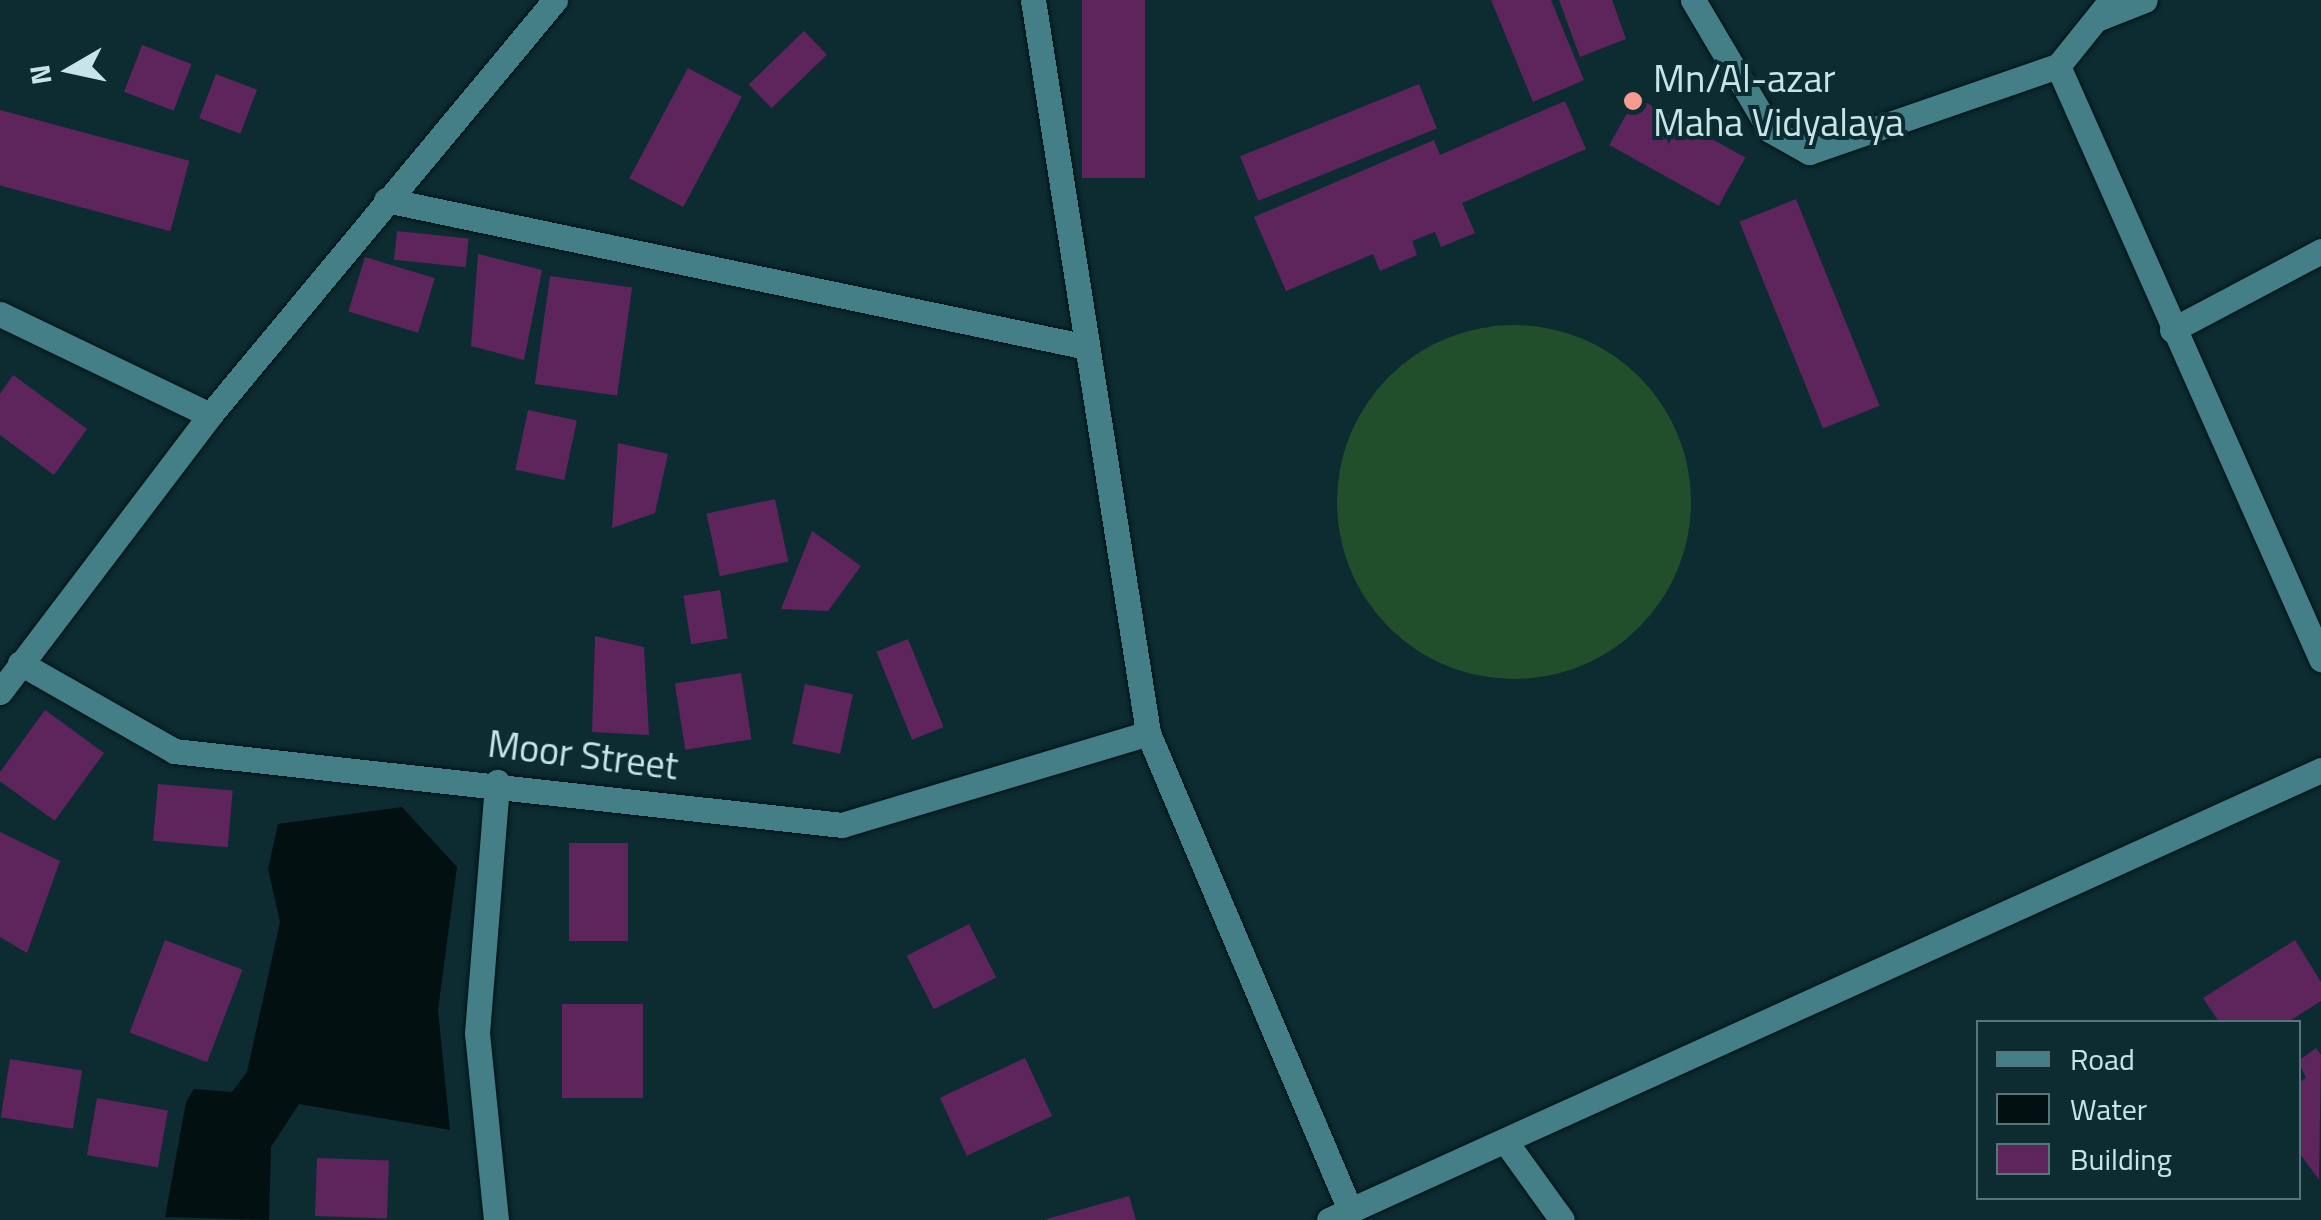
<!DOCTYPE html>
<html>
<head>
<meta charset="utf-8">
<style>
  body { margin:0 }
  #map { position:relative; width:2321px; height:1220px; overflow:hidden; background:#0c2c31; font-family:"Titillium Web",sans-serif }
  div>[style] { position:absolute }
  .green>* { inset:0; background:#214f2b }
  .round { border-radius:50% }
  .water>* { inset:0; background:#021012 }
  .building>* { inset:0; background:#5e245c; transform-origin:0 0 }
  .roads { filter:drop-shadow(0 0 2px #021315) drop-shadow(0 0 2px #021315) }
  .street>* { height:25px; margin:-12.5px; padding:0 12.5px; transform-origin:12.5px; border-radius:12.5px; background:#447f88 }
  .secondary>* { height:25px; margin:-12.5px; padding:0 12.5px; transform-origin:12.5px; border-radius:12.5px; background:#447f88 }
  .dots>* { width:28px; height:28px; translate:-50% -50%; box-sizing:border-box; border:5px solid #0c2c31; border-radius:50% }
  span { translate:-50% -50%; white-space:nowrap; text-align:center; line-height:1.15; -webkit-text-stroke:8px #0c2c31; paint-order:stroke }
  .poi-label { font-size:38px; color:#c7e5e9 }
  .left { translate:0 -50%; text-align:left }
  .street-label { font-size:38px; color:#c7e5e9 }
  .legend { position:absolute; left:1976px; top:1020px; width:325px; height:180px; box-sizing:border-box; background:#0c2c31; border:2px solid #57767b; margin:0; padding:12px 18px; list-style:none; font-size:30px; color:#c7e5e9 }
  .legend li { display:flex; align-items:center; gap:20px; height:50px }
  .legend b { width:50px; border:2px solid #57767b }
  .north { position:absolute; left:20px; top:20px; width:100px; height:100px; -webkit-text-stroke:8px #0c2c31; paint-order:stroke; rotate:261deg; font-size:28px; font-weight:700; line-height:40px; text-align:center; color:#c7e5e9 }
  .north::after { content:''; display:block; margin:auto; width:35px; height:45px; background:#c7e5e9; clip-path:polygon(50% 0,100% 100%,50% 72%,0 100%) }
</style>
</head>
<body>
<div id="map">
  <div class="green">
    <div class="round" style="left:1337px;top:325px;width:354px;height:354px"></div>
  </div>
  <div class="water">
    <div style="clip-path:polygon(402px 807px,457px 867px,438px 1010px,450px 1130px,299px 1104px,271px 1147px,269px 1220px,165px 1217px,186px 1102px,194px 1089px,232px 1092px,247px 1072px,280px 922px,268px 869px,278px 824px)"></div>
  </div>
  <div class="building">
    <div style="left:1082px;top:0;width:63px;height:178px"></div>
    <div style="clip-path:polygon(1491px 0,1551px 0,1584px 80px,1533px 102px)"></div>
    <div style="clip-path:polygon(1559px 0,1612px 0,1626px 39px,1580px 57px)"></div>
    <div style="left:804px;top:31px;width:33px;height:77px;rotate:46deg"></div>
    <div style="left:142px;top:45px;width:53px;height:50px;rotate:21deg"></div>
    <div style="left:688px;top:68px;width:61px;height:125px;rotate:28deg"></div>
    <div style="left:216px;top:74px;width:44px;height:47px;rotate:21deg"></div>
    <div style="left:1419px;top:84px;width:48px;height:193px;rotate:68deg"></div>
    <div style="left:1636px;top:97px;width:125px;height:55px;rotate:29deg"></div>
    <div style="clip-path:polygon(1565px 101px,1586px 149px,1462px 203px,1475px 233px,1441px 247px,1435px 232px,1412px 241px,1417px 255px,1380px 271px,1373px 254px,1286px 291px,1254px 217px,1434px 140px,1440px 155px)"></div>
    <div style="left:0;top:110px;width:196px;height:73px;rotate:15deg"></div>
    <div style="left:1796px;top:199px;width:223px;height:61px;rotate:68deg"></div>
    <div style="left:397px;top:231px;width:72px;height:29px;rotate:6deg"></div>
    <div style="clip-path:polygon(478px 254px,542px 270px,524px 360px,471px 346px)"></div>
    <div style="left:365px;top:257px;width:73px;height:57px;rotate:17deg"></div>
    <div style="left:550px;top:276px;width:83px;height:109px;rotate:8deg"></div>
    <div style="clip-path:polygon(13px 375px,87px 429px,54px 475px,0 435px,0 394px)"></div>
    <div style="left:528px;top:410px;width:50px;height:61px;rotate:12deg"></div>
    <div style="clip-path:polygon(618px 443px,668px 454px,655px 513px,612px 528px)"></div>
    <div style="left:775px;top:499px;width:64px;height:70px;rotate:78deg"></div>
    <div style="clip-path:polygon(812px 531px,861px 566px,828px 611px,781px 609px)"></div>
    <div style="left:720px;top:590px;width:49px;height:37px;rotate:81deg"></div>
    <div style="clip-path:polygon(595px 636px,644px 647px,649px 735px,592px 732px)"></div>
    <div style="left:908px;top:639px;width:95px;height:34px;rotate:68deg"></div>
    <div style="left:741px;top:673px;width:67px;height:67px;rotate:81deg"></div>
    <div style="left:805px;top:684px;width:49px;height:61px;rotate:12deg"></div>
    <div style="left:45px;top:710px;width:73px;height:84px;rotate:36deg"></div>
    <div style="left:158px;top:784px;width:75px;height:57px;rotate:5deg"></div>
    <div style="clip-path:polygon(0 832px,60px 861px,27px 953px,0 937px)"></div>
    <div style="left:569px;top:843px;width:59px;height:98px"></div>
    <div style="left:969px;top:924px;width:60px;height:70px;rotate:63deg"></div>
    <div style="left:165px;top:940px;width:83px;height:99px;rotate:21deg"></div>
    <div style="clip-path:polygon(2295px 940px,2321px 982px,2321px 1001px,2288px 1022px,2219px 1022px,2203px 998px)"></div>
    <div style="left:562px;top:1004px;width:81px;height:94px"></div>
    <div style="clip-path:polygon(2316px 1048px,2321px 1055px,2319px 1180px,2298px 1151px,2298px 1083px,2306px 1078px,2298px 1061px)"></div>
    <div style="left:1025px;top:1058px;width:64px;height:94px;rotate:65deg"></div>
    <div style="left:10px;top:1059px;width:73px;height:59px;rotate:9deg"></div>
    <div style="left:97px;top:1098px;width:72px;height:58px;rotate:10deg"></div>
    <div style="left:317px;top:1158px;width:72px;height:58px;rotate:2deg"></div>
    <div style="clip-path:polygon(1129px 1196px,1136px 1220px,1047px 1220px,1047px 1219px)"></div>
  </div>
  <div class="roads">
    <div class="street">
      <div style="left:1033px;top:0;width:742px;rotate:81.08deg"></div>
      <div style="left:1148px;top:733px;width:518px;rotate:67.05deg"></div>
      <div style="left:1693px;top:0;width:151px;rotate:59.4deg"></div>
      <div style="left:1770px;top:130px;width:45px;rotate:29.4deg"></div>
      <div style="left:1809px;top:152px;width:263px;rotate:-19.1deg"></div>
      <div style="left:2058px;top:66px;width:85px;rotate:-51.2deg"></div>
      <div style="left:2099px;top:18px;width:49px;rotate:-21.4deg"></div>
      <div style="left:2058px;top:66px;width:649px;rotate:66.08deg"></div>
      <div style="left:386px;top:200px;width:716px;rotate:11.84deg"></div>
      <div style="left:0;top:314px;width:233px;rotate:25.7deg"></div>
      <div style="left:2172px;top:330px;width:169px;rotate:-27.9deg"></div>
      <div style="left:20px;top:663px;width:177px;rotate:29.7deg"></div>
      <div style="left:174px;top:751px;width:672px;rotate:6.32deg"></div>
      <div style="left:842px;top:825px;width:320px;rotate:-16.7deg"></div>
      <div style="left:1508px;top:1145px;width:92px;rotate:54.2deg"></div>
      <div style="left:496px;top:1220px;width:188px;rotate:-95.8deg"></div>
      <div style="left:477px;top:1033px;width:252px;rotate:-85.4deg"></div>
    </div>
    <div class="secondary">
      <div style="left:0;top:692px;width:348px;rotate:-52.8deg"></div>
      <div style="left:210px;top:415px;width:540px;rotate:-50.26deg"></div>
      <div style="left:1329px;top:1220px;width:1089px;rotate:-24.4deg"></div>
    </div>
  </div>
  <div class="dots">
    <div style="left:1633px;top:101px;background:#f59c90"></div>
  </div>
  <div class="poi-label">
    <span class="left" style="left:1653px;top:101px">Mn/Al-azar<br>Maha Vidyalaya</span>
  </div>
  <div class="street-label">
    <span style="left:583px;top:755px;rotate:7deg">Moor Street</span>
  </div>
  <ul class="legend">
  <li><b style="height:12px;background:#447f88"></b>Road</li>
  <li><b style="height:28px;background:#021012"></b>Water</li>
  <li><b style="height:28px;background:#5e245c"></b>Building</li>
  </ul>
  <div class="north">N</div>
</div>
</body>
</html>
